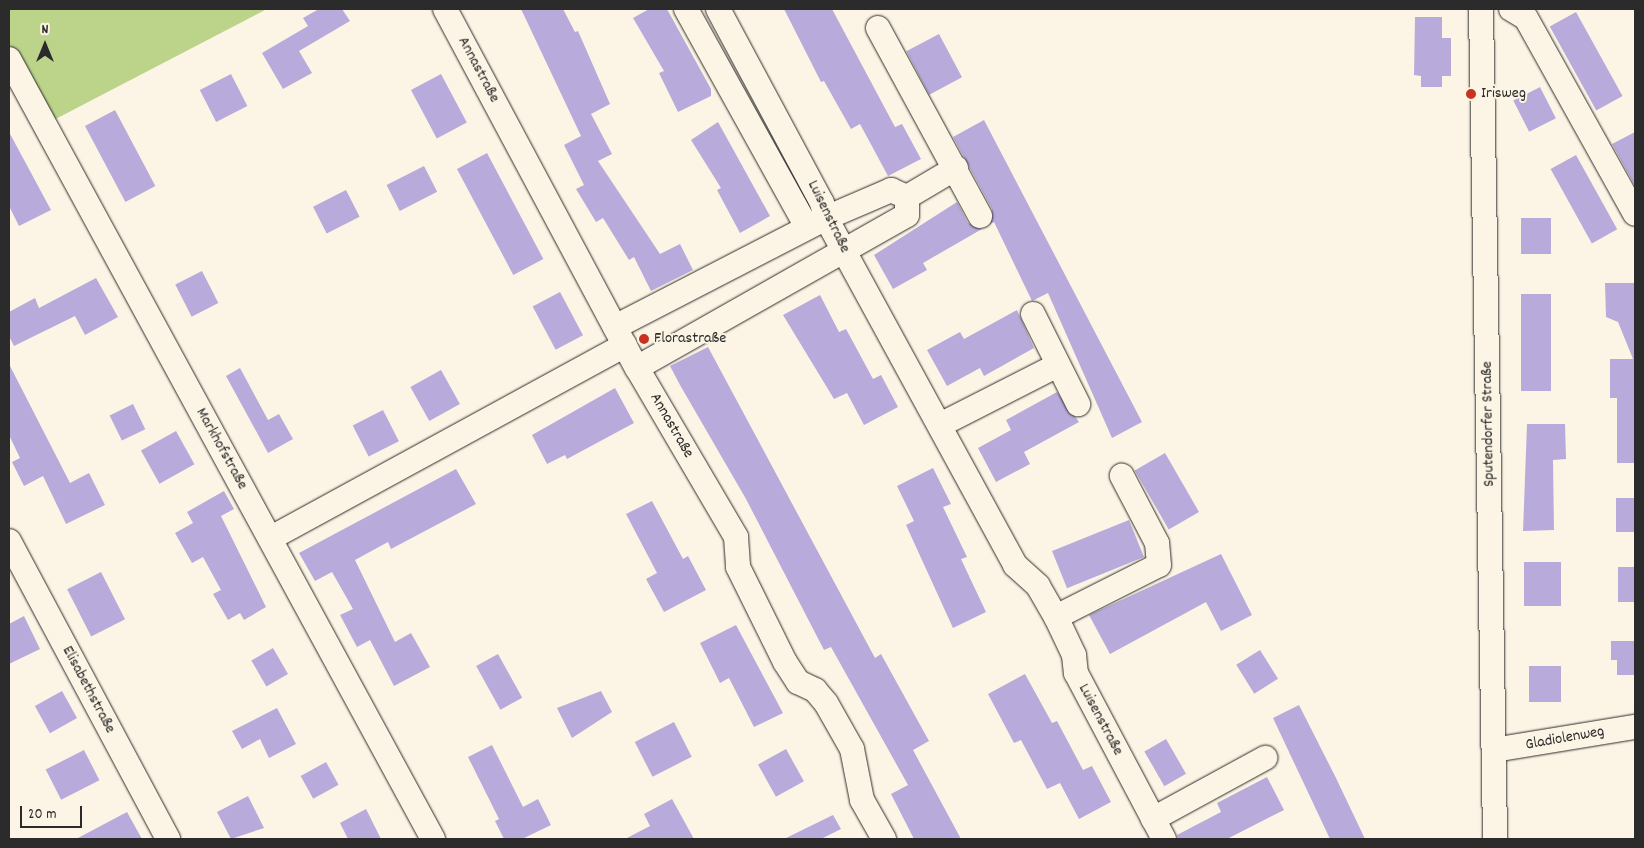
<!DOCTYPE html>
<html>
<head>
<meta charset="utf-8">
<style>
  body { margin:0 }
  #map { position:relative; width:1644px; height:848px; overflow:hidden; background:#fcf5e5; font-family:Dekko,sans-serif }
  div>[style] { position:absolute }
  .green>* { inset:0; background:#bbd48a }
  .building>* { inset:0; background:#b8abdb; transform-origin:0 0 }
  .roads { filter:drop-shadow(0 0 1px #2b2b2b) drop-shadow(0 0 1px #2b2b2b) }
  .street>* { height:24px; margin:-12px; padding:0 12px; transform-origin:12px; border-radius:12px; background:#fcf5e5 }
  .dots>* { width:14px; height:14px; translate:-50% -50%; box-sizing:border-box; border:2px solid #fcf5e5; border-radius:50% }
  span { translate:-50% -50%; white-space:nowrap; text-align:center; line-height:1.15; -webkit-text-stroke:4px #fcf5e5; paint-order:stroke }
  .street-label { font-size:16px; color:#2b2b2b }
  .poi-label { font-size:16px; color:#2b2b2b }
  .left { translate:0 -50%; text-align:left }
  .frame { position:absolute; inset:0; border:10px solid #2b2b2b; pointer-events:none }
  .north { position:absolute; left:20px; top:20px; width:50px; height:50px; -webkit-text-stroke:4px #fcf5e5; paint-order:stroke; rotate:0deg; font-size:14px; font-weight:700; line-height:20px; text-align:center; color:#2b2b2b }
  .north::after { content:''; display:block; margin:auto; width:18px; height:22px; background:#2b2b2b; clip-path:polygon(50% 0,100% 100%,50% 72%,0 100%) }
  .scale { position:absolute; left:20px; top:806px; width:62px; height:22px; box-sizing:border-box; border:2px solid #2b2b2b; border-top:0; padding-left:6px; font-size:15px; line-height:18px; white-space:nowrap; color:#2b2b2b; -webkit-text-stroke:4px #fcf5e5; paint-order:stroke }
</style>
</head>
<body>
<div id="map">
  <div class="green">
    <div style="clip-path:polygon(9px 9px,267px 9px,46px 124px,9px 52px)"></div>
  </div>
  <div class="building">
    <div style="clip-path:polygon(319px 9px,342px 9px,350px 21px,299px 51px,312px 73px,283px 89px,262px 53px,308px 26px,303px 18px)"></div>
    <div style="clip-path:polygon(521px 9px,563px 9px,575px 32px,578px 31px,610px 104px,591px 114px,612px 154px,598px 161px,660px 254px,680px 244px,693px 270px,651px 291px,634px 257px,629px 260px,603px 218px,596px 222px,576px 189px,584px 185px,564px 145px,581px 136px)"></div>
    <div style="clip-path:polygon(649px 9px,667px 9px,711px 89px,711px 96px,678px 112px,659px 73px,664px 71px,633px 18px)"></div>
    <div style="clip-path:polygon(784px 9px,832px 9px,895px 127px,902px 124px,921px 159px,888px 176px,860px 124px,851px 129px,824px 81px,821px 82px)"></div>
    <div style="left:1576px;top:12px;width:96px;height:30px;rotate:61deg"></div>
    <div style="clip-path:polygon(1415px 17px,1442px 17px,1442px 38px,1451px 38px,1451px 76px,1442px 76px,1442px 87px,1421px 87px,1421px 76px,1414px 75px)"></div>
    <div style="left:939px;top:34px;width:49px;height:37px;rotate:62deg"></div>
    <div style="left:231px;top:74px;width:36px;height:35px;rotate:63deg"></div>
    <div style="left:441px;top:74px;width:55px;height:34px;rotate:62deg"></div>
    <div style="left:1540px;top:87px;width:35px;height:30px;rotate:63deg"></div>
    <div style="left:115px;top:110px;width:86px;height:34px;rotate:62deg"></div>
    <div style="clip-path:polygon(984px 120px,1142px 422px,1112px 438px,1048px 293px,1032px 301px,994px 222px,990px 224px,992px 209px,953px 137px)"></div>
    <div style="clip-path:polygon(718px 122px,770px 216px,740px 233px,717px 190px,721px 188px,691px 140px)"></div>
    <div style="clip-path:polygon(9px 132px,51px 210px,19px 226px,9px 206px)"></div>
    <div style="clip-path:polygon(1635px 132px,1635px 186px,1612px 144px)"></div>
    <div style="left:487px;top:153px;width:120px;height:34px;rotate:62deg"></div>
    <div style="left:1576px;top:155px;width:85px;height:29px;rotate:61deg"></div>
    <div style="left:424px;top:166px;width:29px;height:42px;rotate:63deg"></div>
    <div style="left:346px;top:190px;width:30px;height:37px;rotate:63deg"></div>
    <div style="clip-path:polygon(957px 202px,968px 223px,982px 229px,923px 263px,927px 270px,893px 289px,874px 255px)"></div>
    <div style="left:1521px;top:218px;width:30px;height:36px"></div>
    <div style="left:202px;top:271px;width:36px;height:30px;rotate:63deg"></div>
    <div style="clip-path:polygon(96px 278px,118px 317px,85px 335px,75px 316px,14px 346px,9px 336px,9px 312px,35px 298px,39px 308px)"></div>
    <div style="clip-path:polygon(1605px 283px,1635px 283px,1635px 463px,1617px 463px,1617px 398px,1610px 398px,1610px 359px,1633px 359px,1618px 322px,1606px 317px)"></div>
    <div style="left:560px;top:292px;width:49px;height:31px;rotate:62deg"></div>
    <div style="left:1521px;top:294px;width:30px;height:97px"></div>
    <div style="clip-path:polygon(820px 295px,839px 332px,846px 329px,873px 379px,881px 375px,898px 407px,864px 425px,847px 393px,834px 399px,783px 315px)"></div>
    <div style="clip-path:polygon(1017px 310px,1034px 348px,984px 376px,980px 368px,947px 386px,927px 350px,960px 332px,964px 339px)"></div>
    <div style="clip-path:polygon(708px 347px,875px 658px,881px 654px,929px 741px,913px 750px,961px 839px,914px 839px,891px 794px,908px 785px,831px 647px,824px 650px,746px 499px,680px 385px,670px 366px)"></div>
    <div style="clip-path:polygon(9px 364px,70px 483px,89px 473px,105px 505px,66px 524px,43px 476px,24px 486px,12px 462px,20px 458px,9px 435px)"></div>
    <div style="clip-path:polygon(240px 368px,268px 420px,279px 414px,293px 439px,268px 453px,226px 376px)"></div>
    <div style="left:441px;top:370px;width:39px;height:35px;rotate:61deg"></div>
    <div style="clip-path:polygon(615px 388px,634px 423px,567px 459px,565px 455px,547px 464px,532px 435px)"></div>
    <div style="clip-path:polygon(1057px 392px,1079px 422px,1024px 452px,1030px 464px,996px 482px,978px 448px,1011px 430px,1006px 420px)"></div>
    <div style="left:133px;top:404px;width:28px;height:26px;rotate:64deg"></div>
    <div style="left:383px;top:410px;width:35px;height:34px;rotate:63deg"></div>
    <div style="clip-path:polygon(1527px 424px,1565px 424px,1566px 459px,1553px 460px,1554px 530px,1523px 531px)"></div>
    <div style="left:176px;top:431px;width:38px;height:40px;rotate:61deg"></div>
    <div style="left:1165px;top:453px;width:68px;height:35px;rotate:60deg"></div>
    <div style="clip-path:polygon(933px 468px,951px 504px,943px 507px,967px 557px,961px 559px,986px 612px,953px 628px,906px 525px,914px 521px,897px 486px)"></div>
    <div style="clip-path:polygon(456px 469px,476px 504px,391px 549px,388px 542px,355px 560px,395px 642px,411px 633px,430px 667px,394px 686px,370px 640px,357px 647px,340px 615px,353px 609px,332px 572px,315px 581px,299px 553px)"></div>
    <div style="clip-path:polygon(224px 491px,234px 509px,221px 516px,266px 607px,244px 620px,240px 613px,228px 620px,213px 594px,221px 590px,203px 557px,192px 563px,175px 533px,193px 523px,187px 512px)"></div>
    <div style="left:1616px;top:498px;width:19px;height:34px"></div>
    <div style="clip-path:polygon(652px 501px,683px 559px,688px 556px,706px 590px,664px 612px,646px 579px,657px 573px,626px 514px)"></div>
    <div style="left:1129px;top:520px;width:40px;height:83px;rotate:68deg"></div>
    <div style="clip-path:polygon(1221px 554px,1252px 615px,1221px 631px,1206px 602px,1110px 654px,1089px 615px)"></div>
    <div style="left:1561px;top:562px;width:44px;height:37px;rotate:90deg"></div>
    <div style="left:1618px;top:567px;width:17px;height:35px"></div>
    <div style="left:101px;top:572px;width:53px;height:38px;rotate:63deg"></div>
    <div style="clip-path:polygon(24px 616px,40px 649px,9px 664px,9px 624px)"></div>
    <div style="clip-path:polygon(736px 625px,783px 713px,754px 727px,729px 678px,720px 683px,700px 643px)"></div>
    <div style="clip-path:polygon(1611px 641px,1635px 641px,1635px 675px,1617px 675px,1617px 660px,1611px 660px)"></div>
    <div style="left:273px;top:648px;width:30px;height:25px;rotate:60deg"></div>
    <div style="left:1260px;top:650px;width:34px;height:28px;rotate:58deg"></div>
    <div style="left:498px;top:654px;width:50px;height:25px;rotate:61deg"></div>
    <div style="left:1529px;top:666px;width:32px;height:36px"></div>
    <div style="clip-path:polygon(1025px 674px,1052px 723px,1057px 721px,1083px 770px,1092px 766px,1111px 802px,1079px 819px,1060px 783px,1047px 789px,1021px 740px,1014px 743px,988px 694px)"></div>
    <div style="left:62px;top:691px;width:31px;height:31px;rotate:61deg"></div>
    <div style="clip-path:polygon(601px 691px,612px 712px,572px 738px,557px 708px)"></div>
    <div style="clip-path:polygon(1299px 705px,1336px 778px,1365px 839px,1330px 839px,1273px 718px)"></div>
    <div style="clip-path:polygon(277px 708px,296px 744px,269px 758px,260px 739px,242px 749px,232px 731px)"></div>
    <div style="left:674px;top:722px;width:39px;height:44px;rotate:63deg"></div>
    <div style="left:1166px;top:739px;width:40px;height:25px;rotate:60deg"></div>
    <div style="clip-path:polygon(492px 745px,523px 807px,538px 799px,551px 825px,522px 839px,504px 839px,495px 821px,499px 819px,468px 757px)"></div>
    <div style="left:786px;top:749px;width:37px;height:32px;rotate:61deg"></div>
    <div style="left:84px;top:750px;width:34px;height:43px;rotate:63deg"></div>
    <div style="left:326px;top:762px;width:26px;height:29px;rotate:61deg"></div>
    <div style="clip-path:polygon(1267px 777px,1284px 810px,1227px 839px,1178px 839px,1177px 835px,1221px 812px,1217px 803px)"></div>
    <div style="clip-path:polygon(248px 796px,264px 828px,231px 839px,217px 812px)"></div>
    <div style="clip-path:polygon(672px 799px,694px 839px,625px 839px,650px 826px,644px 814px)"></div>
    <div style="clip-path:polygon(366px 809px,381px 839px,348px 839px,340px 823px)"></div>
    <div style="clip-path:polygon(127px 812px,142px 839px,76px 839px)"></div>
    <div style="clip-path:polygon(833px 815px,841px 829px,821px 839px,784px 839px)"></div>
  </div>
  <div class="roads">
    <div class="street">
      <div style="left:445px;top:9px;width:407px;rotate:61.9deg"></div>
      <div style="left:637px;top:368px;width:196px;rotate:59.6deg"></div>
      <div style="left:736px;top:537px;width:30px;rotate:86deg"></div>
      <div style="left:738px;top:567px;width:106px;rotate:63.7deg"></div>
      <div style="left:785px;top:662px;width:24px;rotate:57deg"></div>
      <div style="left:798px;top:682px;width:19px;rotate:25deg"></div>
      <div style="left:815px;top:690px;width:17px;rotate:50deg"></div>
      <div style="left:826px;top:703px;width:53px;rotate:60.5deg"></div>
      <div style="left:852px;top:749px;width:52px;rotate:78.9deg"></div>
      <div style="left:862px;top:800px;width:45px;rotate:60.6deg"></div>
      <div style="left:686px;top:9px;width:249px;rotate:61deg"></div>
      <div style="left:718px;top:9px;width:220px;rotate:61.8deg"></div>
      <div style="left:822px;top:203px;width:16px;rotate:75deg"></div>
      <div style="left:826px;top:218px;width:395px;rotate:61.4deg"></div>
      <div style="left:1015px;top:565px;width:31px;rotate:42deg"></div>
      <div style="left:1038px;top:586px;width:36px;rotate:60deg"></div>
      <div style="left:1056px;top:617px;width:42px;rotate:64.7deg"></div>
      <div style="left:1074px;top:655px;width:18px;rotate:84deg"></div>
      <div style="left:1076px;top:673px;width:188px;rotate:62.1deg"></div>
      <div style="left:1481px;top:9px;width:830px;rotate:89.03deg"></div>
      <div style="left:1511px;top:9px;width:17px;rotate:31deg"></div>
      <div style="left:1526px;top:18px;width:224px;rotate:60.9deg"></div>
      <div style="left:878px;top:28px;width:214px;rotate:61.5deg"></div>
      <div style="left:9px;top:59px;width:888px;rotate:61.47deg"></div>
      <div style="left:907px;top:197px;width:57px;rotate:-30.6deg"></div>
      <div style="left:1033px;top:314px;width:101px;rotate:63.4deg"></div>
      <div style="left:615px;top:327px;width:237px;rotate:-27.3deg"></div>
      <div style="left:826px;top:218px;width:71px;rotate:-23.3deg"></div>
      <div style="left:891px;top:190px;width:17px;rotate:24deg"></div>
      <div style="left:907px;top:197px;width:18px;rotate:90deg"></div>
      <div style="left:907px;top:215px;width:310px;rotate:150.5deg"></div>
      <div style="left:940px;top:425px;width:132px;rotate:-27deg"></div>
      <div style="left:271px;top:538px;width:403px;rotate:-28.6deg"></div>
      <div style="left:9px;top:541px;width:338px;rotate:61.9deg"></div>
      <div style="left:1056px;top:617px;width:115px;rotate:-26.8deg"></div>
      <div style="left:1159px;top:565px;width:22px;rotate:-95deg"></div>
      <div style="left:1157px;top:543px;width:76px;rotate:-117.6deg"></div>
      <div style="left:1494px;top:750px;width:143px;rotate:-9.3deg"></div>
      <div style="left:1153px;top:819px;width:128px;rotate:-28.6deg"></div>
    </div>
  </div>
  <div class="dots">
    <div style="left:1471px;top:94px;background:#c8321e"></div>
    <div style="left:644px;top:339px;background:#c8321e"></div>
  </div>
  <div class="street-label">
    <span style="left:478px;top:70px;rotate:62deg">Annastraße</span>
    <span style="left:828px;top:217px;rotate:64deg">Luisenstraße</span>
    <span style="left:1489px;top:424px;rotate:-91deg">Sputendorfer Straße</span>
    <span style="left:671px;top:426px;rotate:60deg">Annastraße</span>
    <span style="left:221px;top:449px;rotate:61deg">Markhofstraße</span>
    <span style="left:88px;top:690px;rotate:62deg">Elisabethstraße</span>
    <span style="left:1100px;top:720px;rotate:62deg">Luisenstraße</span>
    <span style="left:1565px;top:739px;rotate:-10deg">Gladiolenweg</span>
  </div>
  <div class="poi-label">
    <span class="left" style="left:1481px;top:94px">Irisweg</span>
    <span class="left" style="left:654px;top:339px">Florastraße</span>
  </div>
  <div class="frame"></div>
  <div class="north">N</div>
  <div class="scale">20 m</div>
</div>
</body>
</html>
